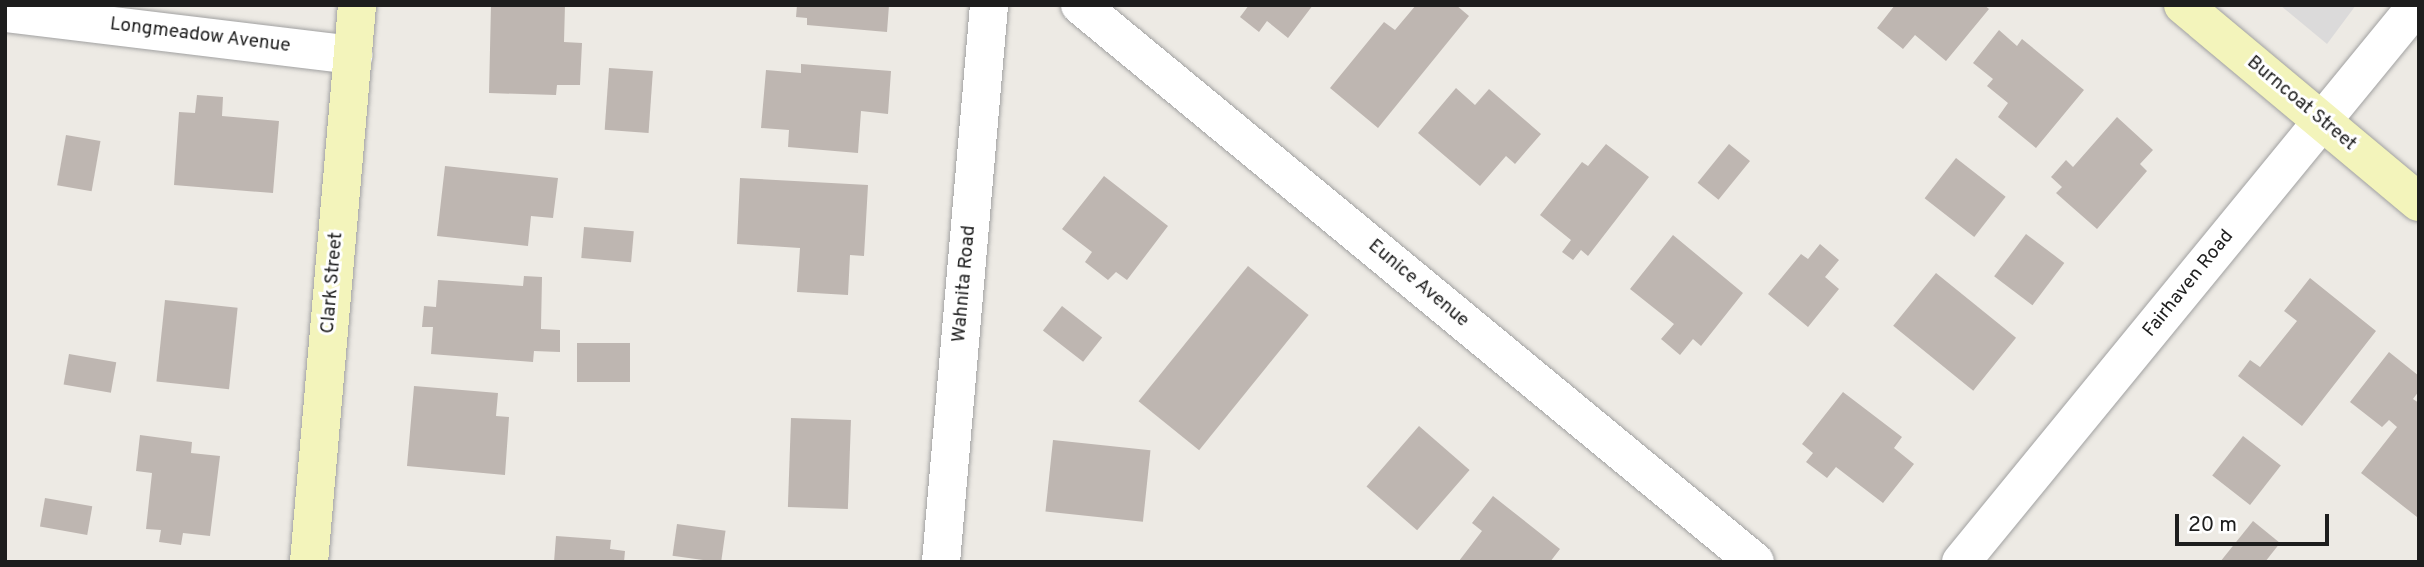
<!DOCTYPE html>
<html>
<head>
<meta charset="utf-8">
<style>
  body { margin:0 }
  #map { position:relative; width:2424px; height:567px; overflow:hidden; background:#edeae4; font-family:Overpass,sans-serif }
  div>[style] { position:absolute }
  .residential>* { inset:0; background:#dbdada }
  .building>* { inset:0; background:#beb6b1; transform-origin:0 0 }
  .roads { filter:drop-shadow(0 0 2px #a1a1a1) drop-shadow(0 0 2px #a1a1a1) }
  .street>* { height:38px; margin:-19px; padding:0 19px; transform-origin:19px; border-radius:19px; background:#fff }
  .secondary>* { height:38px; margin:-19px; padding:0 19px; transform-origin:19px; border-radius:19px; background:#f3f4bb }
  span { translate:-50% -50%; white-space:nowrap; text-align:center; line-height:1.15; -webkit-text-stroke:6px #fff; paint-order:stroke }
  .street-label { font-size:19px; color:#1d1d1d }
  .frame { position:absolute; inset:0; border:7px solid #1d1d1d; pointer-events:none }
  .scale { position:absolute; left:2175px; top:514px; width:154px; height:32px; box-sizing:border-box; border:4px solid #1d1d1d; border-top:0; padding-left:9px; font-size:21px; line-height:24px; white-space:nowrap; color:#1d1d1d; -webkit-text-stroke:5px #fff; paint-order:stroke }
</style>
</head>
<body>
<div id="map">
  <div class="residential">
    <div style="clip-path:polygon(2280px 5px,2356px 5px,2327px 44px)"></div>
  </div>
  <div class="building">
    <div style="clip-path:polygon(491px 5px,565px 5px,564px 42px,582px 43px,580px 85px,557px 85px,556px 95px,489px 93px)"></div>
    <div style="clip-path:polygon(797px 5px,889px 5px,887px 32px,807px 25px,807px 18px,796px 17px)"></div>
    <div style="clip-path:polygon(1249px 5px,1313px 5px,1288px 38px,1267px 21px,1259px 32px,1240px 17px)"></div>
    <div style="clip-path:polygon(1416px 5px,1456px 5px,1469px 16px,1378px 128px,1330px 88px,1384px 22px,1395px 30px)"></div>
    <div style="clip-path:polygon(1895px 5px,1984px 5px,1989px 9px,1946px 61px,1915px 35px,1903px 49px,1877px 28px)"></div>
    <div style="clip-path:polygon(1999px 30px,2017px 46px,2022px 39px,2084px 90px,2036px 148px,1998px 117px,2008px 103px,1987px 86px,1993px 79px,1973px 63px)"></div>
    <div style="clip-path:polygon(801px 64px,891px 71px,888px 114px,861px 111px,858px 153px,788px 147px,789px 130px,761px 128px,766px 70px,801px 73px)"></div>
    <div style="left:609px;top:68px;width:44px;height:62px;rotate:4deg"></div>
    <div style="clip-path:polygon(1456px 88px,1475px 105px,1489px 89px,1541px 134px,1515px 164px,1506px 156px,1480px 186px,1418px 133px)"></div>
    <div style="clip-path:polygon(197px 95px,223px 97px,222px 116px,279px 121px,273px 193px,174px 185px,179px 112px,195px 113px)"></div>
    <div style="clip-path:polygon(2117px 117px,2153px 150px,2140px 164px,2147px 171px,2097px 229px,2056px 193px,2062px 187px,2051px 177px,2066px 160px,2073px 167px)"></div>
    <div style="left:66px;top:135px;width:35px;height:51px;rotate:10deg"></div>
    <div style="clip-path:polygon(1606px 144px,1649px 177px,1588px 256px,1581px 250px,1573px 260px,1562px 252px,1571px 240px,1540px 215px,1582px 162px,1588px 166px)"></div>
    <div style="left:1729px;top:144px;width:27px;height:50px;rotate:39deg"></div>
    <div style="left:1956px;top:158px;width:63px;height:51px;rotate:38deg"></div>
    <div style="clip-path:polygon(445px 166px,558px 178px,553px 218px,531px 216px,528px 246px,437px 236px)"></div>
    <div style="clip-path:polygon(1104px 176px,1168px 226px,1127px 280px,1116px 272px,1108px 280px,1085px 262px,1092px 252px,1062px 229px)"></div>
    <div style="clip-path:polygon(740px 178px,868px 185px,864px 256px,850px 255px,848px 295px,797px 292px,800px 248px,737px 244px)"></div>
    <div style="left:584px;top:227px;width:50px;height:31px;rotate:5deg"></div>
    <div style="left:2026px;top:234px;width:48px;height:53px;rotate:37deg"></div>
    <div style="clip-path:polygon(1673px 235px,1743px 293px,1701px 346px,1693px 339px,1680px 355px,1661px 339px,1674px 324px,1630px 289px)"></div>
    <div style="clip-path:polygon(1820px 244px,1839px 260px,1825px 277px,1839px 289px,1808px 327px,1768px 294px,1801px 254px,1808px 259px)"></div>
    <div style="left:1248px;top:266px;width:78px;height:174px;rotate:39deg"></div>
    <div style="left:1936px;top:273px;width:103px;height:68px;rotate:39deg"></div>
    <div style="clip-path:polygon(524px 276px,542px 277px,541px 329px,560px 330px,560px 352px,534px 351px,533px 362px,431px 354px,433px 327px,422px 327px,424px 306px,436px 307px,438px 280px,523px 286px)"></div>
    <div style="clip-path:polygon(2310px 278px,2376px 331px,2302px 426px,2238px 376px,2250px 360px,2260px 367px,2297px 321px,2284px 311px)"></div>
    <div style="left:165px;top:300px;width:73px;height:82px;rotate:6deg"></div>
    <div style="left:1062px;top:306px;width:51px;height:31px;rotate:38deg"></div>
    <div style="left:577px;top:343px;width:53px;height:39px"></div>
    <div style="clip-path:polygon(2389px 352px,2419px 376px,2419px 391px,2413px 399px,2419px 403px,2417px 517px,2361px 473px,2397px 427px,2389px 420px,2382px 427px,2350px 402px)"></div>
    <div style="left:69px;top:354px;width:48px;height:31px;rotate:10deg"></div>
    <div style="clip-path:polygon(414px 386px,498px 393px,496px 416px,509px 417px,505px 475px,407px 466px)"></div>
    <div style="clip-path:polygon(1843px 392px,1902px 437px,1894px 448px,1914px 464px,1883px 503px,1836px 467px,1827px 478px,1806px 462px,1813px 453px,1802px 444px)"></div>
    <div style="left:791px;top:418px;width:60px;height:89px;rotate:2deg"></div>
    <div style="left:1419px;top:426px;width:67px;height:80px;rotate:41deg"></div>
    <div style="clip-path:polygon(140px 435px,192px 442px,191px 453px,220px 456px,210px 536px,183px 533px,181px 545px,159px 542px,161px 530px,146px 529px,152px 473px,136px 471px)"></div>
    <div style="left:2243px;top:436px;width:48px;height:50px;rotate:38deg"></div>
    <div style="left:1053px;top:440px;width:98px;height:72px;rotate:6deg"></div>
    <div style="clip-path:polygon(1493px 496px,1560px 549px,1550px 562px,1459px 561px,1482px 531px,1472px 523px)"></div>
    <div style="left:45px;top:498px;width:48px;height:29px;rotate:10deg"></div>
    <div style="clip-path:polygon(2253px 521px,2280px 543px,2265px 562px,2220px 562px)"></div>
    <div style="left:677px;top:524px;width:49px;height:32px;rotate:8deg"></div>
    <div style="clip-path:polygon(556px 536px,611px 540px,610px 549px,625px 551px,624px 562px,554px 562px)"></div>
  </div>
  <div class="roads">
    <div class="street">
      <div style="left:1080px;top:5px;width:875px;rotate:39.53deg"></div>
      <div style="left:5px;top:13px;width:351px;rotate:6.9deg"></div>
      <div style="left:941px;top:562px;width:559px;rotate:-85.07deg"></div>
      <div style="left:1961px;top:562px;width:720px;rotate:-50.69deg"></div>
    </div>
    <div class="secondary">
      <div style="left:2183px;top:5px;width:307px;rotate:39.9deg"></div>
      <div style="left:309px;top:562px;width:559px;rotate:-85.07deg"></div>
    </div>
  </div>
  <div class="street-label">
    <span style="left:200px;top:36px;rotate:7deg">Longmeadow Avenue</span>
    <span style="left:2301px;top:104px;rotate:40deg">Burncoat Street</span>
    <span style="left:333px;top:283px;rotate:-85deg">Clark Street</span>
    <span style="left:965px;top:284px;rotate:-85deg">Wahnita Road</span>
    <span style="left:1418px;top:284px;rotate:40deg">Eunice Avenue</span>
    <span style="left:2189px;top:284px;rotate:-51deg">Fairhaven Road</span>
  </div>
  <div class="frame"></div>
  <div class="scale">20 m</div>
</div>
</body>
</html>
